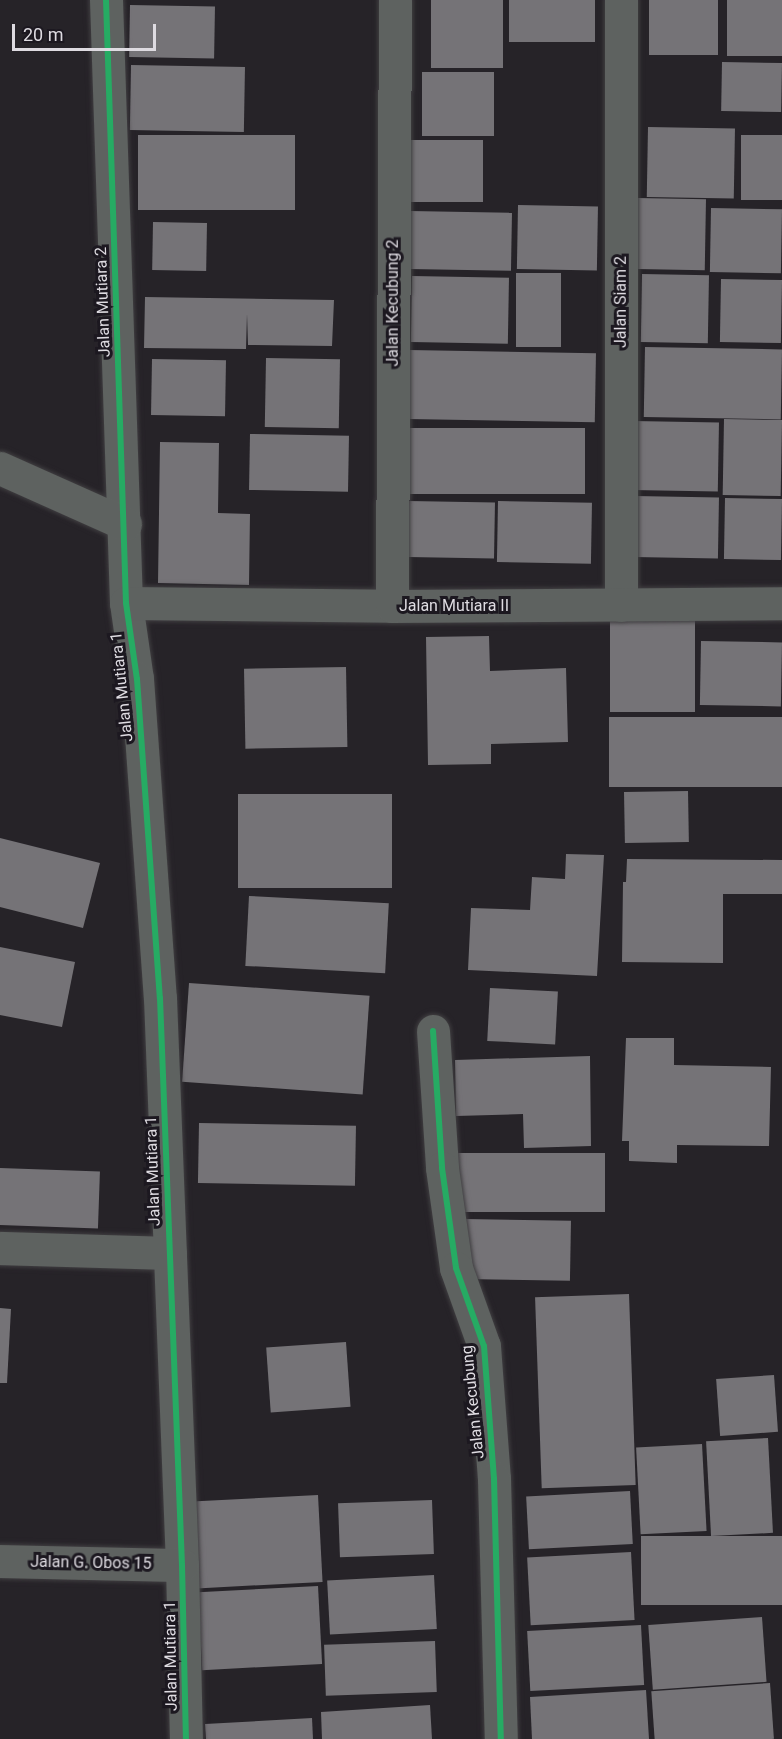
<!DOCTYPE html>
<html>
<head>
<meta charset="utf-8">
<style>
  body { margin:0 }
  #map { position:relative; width:782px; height:1739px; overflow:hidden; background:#262328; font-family:Roboto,sans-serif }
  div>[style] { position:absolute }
  .building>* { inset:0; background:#757377; transform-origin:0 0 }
  .roads { filter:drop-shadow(0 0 2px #403e41) drop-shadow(0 0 2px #403e41) }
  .minor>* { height:33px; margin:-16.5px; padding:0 16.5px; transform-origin:16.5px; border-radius:16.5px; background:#5e6260 }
  .cycleway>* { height:6px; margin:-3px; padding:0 3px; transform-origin:3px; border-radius:3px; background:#26ab63 }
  span { translate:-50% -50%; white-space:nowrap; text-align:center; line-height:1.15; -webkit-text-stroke:6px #1c1820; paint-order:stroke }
  .street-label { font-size:16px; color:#dedbe1 }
  .scale { position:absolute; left:12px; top:24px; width:144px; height:27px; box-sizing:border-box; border:3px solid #dedbe1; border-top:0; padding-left:8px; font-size:18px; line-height:21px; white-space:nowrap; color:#dedbe1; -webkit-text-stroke:4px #1c1820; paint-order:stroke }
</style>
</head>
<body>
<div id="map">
  <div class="building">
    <div style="left:431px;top:0;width:72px;height:68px"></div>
    <div style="left:509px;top:0;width:86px;height:42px"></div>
    <div style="left:649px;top:0;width:69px;height:55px"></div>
    <div style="left:727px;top:0;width:55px;height:56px"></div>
    <div style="left:130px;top:5px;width:85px;height:52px;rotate:1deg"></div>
    <div style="left:722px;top:62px;width:60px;height:49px;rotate:1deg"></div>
    <div style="left:131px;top:65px;width:114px;height:65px;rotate:1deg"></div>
    <div style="left:422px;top:72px;width:72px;height:64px"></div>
    <div style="left:648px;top:127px;width:87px;height:70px;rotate:1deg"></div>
    <div style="left:138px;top:135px;width:157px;height:75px"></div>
    <div style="left:741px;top:135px;width:41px;height:65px"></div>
    <div style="left:410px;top:140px;width:73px;height:62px"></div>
    <div style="left:638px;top:198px;width:68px;height:71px;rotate:1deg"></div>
    <div style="left:518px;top:205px;width:80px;height:64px;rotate:1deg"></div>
    <div style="left:711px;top:208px;width:71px;height:64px;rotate:1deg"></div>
    <div style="left:410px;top:211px;width:102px;height:58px;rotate:1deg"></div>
    <div style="left:153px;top:222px;width:54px;height:48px;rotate:1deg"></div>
    <div style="left:516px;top:273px;width:45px;height:74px"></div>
    <div style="left:642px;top:274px;width:67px;height:68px;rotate:1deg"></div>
    <div style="left:412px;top:276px;width:97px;height:66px;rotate:1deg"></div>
    <div style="left:721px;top:279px;width:61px;height:63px;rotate:1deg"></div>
    <div style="clip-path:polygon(145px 297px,334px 300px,332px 346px,248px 345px,247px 314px,246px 349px,144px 348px)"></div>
    <div style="left:645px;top:347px;width:137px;height:70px;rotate:1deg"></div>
    <div style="left:409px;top:350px;width:187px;height:69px;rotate:1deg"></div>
    <div style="left:266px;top:358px;width:74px;height:69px;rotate:1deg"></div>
    <div style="left:152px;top:359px;width:74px;height:56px;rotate:1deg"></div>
    <div style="left:724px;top:419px;width:58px;height:76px;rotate:1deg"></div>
    <div style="left:633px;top:421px;width:86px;height:69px;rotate:1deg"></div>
    <div style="left:406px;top:428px;width:179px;height:66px"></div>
    <div style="left:250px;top:434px;width:99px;height:56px;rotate:1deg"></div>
    <div style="clip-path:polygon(160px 442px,219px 443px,218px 513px,250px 514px,249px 585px,158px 583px)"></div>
    <div style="left:635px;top:496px;width:84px;height:61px;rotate:1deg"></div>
    <div style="left:725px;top:498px;width:57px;height:61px;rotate:1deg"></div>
    <div style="left:409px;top:501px;width:86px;height:56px;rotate:1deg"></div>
    <div style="left:498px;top:501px;width:94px;height:61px;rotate:1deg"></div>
    <div style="left:610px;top:620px;width:85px;height:92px"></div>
    <div style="clip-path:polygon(489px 636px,490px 671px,566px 668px,568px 742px,491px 744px,491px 764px,428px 765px,426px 637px)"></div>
    <div style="left:701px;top:641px;width:81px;height:64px;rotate:1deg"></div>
    <div style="left:346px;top:667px;width:80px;height:102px;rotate:89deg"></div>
    <div style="left:782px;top:717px;width:70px;height:173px;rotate:90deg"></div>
    <div style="left:688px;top:791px;width:51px;height:64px;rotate:89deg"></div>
    <div style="left:238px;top:794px;width:154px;height:94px"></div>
    <div style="clip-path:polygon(0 838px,100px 863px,83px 928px,0 907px)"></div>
    <div style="clip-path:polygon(566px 854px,604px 855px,597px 976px,468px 970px,471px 908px,530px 910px,532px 877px,565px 879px)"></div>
    <div style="clip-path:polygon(627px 859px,782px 860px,782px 894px,723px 894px,723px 963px,622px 962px,623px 882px,626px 882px)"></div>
    <div style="left:249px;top:896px;width:140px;height:70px;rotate:3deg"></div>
    <div style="clip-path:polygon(0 947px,75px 962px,62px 1027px,0 1015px)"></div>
    <div style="left:189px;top:983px;width:181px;height:99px;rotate:4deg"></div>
    <div style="left:490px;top:988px;width:68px;height:53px;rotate:3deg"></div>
    <div style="clip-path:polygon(626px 1038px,674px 1038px,674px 1065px,771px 1067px,769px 1146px,677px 1145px,677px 1163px,629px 1161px,629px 1141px,622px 1141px)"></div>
    <div style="clip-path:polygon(590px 1056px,591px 1146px,524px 1148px,523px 1114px,456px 1116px,455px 1060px)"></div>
    <div style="left:199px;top:1123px;width:157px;height:60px;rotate:1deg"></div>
    <div style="left:605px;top:1153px;width:59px;height:150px;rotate:90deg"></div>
    <div style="left:0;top:1168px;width:100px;height:57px;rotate:2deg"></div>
    <div style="left:465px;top:1219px;width:106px;height:60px;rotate:1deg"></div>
    <div style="left:629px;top:1294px;width:191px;height:94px;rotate:88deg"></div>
    <div style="clip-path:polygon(0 1308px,11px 1309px,7px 1383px,0 1383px)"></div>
    <div style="left:346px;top:1342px;width:65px;height:80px;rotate:86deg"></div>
    <div style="left:774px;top:1375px;width:57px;height:58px;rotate:86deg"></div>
    <div style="left:768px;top:1438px;width:95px;height:62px;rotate:87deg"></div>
    <div style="left:702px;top:1444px;width:87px;height:66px;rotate:87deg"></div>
    <div style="left:630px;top:1491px;width:53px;height:104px;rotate:87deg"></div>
    <div style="left:318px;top:1495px;width:87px;height:126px;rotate:87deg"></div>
    <div style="left:432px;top:1500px;width:54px;height:94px;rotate:88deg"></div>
    <div style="left:782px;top:1536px;width:69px;height:141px;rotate:90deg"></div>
    <div style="left:631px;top:1552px;width:68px;height:104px;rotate:87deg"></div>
    <div style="left:434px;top:1575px;width:54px;height:107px;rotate:87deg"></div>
    <div style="left:318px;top:1586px;width:78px;height:120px;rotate:87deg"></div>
    <div style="left:762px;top:1617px;width:65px;height:114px;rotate:86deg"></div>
    <div style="left:641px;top:1625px;width:60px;height:114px;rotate:87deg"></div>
    <div style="left:435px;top:1641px;width:51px;height:111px;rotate:88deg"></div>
    <div style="left:770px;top:1683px;width:56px;height:119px;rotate:86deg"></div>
    <div style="clip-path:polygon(646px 1690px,649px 1739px,532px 1739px,530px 1697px)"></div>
    <div style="clip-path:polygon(430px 1705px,432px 1739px,322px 1739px,321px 1712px)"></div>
    <div style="clip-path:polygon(312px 1718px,313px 1739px,206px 1739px,205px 1724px)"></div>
  </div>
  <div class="roads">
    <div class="minor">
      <div style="left:106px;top:0;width:603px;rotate:88.1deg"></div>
      <div style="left:126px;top:603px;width:77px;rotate:81.8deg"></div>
      <div style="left:137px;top:679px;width:320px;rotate:85.9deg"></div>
      <div style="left:160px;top:998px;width:567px;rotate:87.78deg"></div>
      <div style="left:182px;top:1565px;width:174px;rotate:88.7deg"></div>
      <div style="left:621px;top:0;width:605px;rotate:90deg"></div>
      <div style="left:0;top:468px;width:137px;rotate:24.1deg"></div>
      <div style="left:126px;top:603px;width:266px;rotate:0.6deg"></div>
      <div style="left:392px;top:606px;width:390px;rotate:-0.4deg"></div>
      <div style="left:392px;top:606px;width:606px;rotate:-89.72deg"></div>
      <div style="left:433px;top:1031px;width:137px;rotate:86.2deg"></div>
      <div style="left:442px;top:1168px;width:101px;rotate:82deg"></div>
      <div style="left:456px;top:1268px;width:83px;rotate:70.3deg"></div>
      <div style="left:484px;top:1346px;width:133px;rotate:85.7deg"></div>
      <div style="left:494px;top:1479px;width:260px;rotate:88.5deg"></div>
      <div style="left:0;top:1248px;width:170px;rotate:1.7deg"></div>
      <div style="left:0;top:1561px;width:182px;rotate:1.3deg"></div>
    </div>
  </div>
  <div class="cycleway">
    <div style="left:106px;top:0;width:603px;rotate:88.1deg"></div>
    <div style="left:126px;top:603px;width:77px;rotate:81.8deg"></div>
    <div style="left:137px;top:679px;width:320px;rotate:85.9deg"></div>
    <div style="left:160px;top:998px;width:567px;rotate:87.78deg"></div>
    <div style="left:182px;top:1565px;width:174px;rotate:88.7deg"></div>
    <div style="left:433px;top:1031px;width:137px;rotate:86.2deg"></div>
    <div style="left:442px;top:1168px;width:101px;rotate:82deg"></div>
    <div style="left:456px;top:1268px;width:83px;rotate:70.3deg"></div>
    <div style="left:484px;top:1346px;width:133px;rotate:85.7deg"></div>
    <div style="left:494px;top:1479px;width:260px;rotate:88.5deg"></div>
  </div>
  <div class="street-label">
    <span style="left:103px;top:302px;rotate:-92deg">Jalan Mutiara 2</span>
    <span style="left:621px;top:302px;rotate:-90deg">Jalan Siam 2</span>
    <span style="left:393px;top:303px;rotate:-90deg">Jalan Kecubung 2</span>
    <span style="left:454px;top:606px">Jalan Mutiara II</span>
    <span style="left:122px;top:687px;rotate:-96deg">Jalan Mutiara 1</span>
    <span style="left:153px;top:1171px;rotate:-92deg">Jalan Mutiara 1</span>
    <span style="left:473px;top:1402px;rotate:-96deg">Jalan Kecubung</span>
    <span style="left:91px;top:1563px;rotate:1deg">Jalan G. Obos 15</span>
    <span style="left:171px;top:1656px;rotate:-91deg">Jalan Mutiara 1</span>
  </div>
  <div class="scale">20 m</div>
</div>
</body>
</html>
